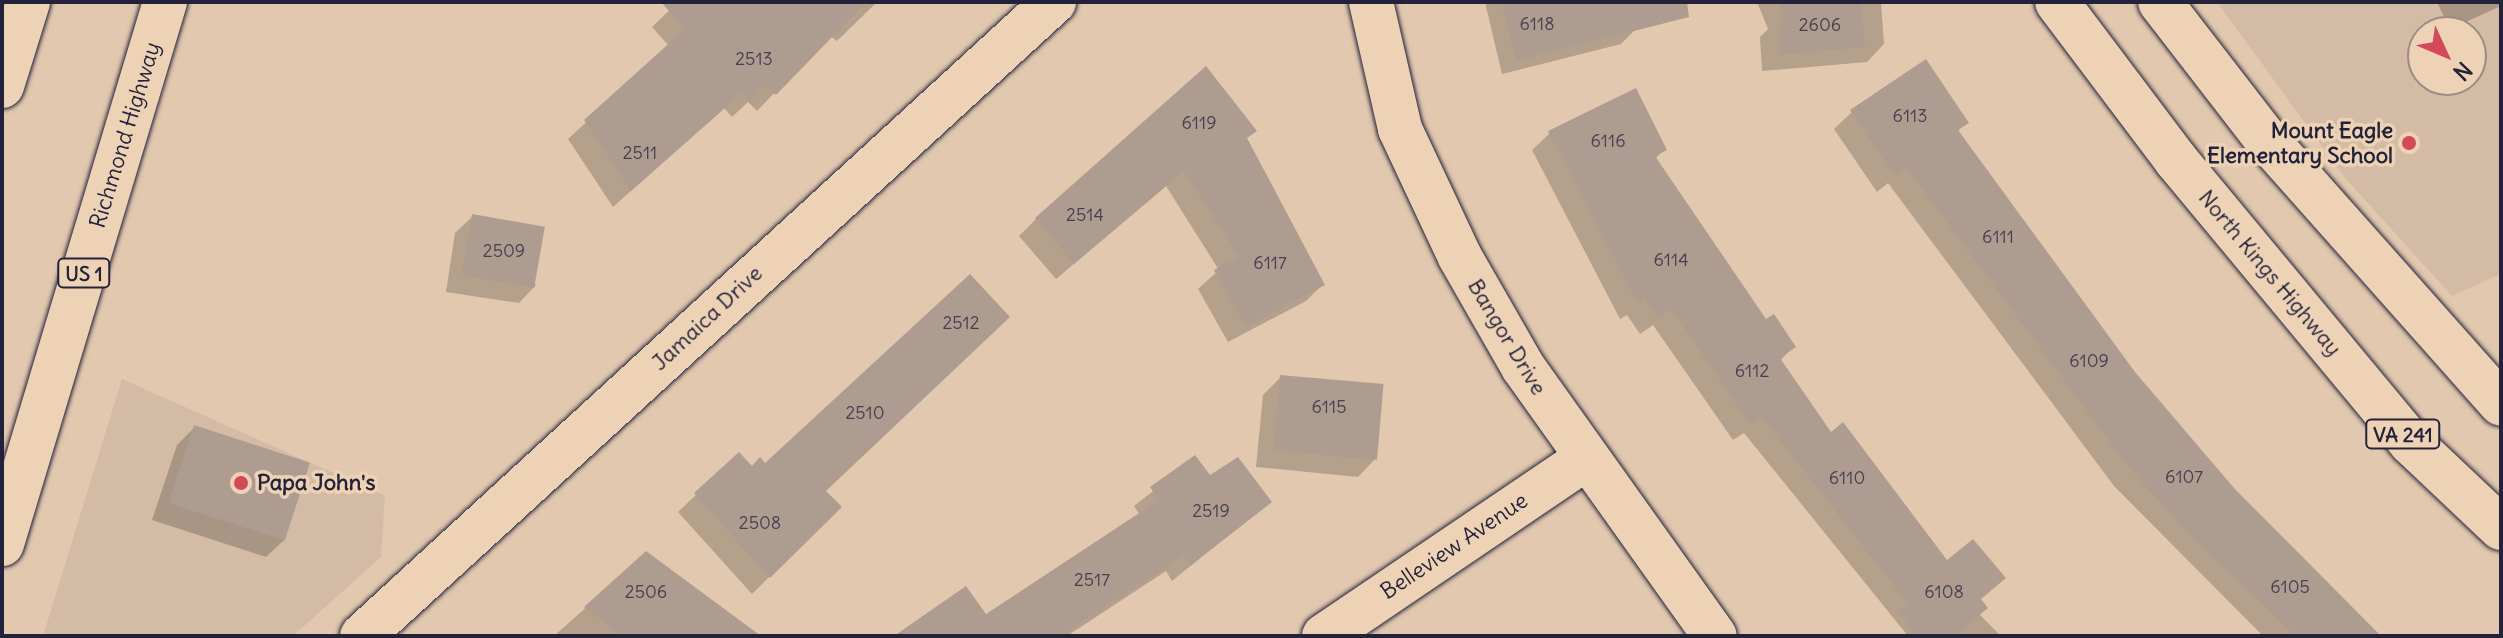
<!DOCTYPE html>
<html>
<head>
<meta charset="utf-8">
<style>
  body { margin:0 }
  #map { position:relative; width:2503px; height:638px; overflow:hidden; background:#e2c8ae; font-family:Delius,sans-serif }
  div>[style] { position:absolute }
  .built>* { inset:0; background:#d3bba5 }
  .shadow>* { inset:0; background:#0003 }
  .building>* { inset:0; background:#af9c90; transform-origin:0 0 }
  .roads { filter:drop-shadow(0 0 2px #22223b) drop-shadow(0 0 2px #22223b) }
  .street>* { height:44px; margin:-22px; padding:0 22px; transform-origin:22px; border-radius:22px; background:#eed2b5 }
  .primary>* { height:44px; margin:-22px; padding:0 22px; transform-origin:22px; border-radius:22px; background:#eed2b5 }
  .highway>* { height:44px; margin:-22px; padding:0 22px; transform-origin:22px; border-radius:22px; background:#eed2b5 }
  .dots>* { width:22px; height:22px; translate:-50% -50%; box-sizing:border-box; border:4px solid #eed2b5; border-radius:50% }
  span { translate:-50% -50%; white-space:nowrap; text-align:center; line-height:1.15; -webkit-text-stroke:7px #eed2b5; paint-order:stroke }
  .number-label { font-size:18px; color:#454050 }
  .number-label span { -webkit-text-stroke-width:0 }
  .shield-label span { padding:2px 6px; background:#eed2b5; border:2px solid; border-radius:6px; -webkit-text-stroke-width:0 }
  .shield-label { font-size:20px; color:#22223b; font-weight:700 }
  .poi-label { font-size:22px; color:#22223b; font-weight:700 }
  .right { translate:-100% -50%; text-align:right }
  .left { translate:0 -50%; text-align:left }
  .street-label { font-size:22px; color:#22223b }
  .frame { position:absolute; inset:0; border:4px solid #22223b; pointer-events:none }
  .north { position:absolute; left:2407px; top:16px; width:80px; height:80px; box-sizing:border-box; background:#eed2b5; border:2px solid #9c8c84; border-radius:50%; rotate:134deg; font-size:22px; font-weight:700; line-height:32px; text-align:center; color:#22223b }
  .north::after { content:''; display:block; margin:auto; width:28px; height:36px; background:#d1495b; clip-path:polygon(50% 0,100% 100%,50% 72%,0 100%) }
</style>
</head>
<body>
<div id="map">
  <div class="built">
    <div style="clip-path:polygon(evenodd,2217px 2px,2501px 2px,2501px 274px,2452px 296px,2346px 179px,2217px 2px,2423px 32px,2471px 32px,2471px 80px,2423px 80px,2423px 32px)"></div>
    <div style="clip-path:polygon(122px 379px,385px 496px,381px 557px,293px 636px,43px 636px)"></div>
  </div>
  <div class="shadow">
    <div style="clip-path:polygon(678px 2px,877px 2px,837px 41px,830px 36px,757px 111px,748px 102px,732px 117px,724px 108px,613px 207px,568px 139px,669px 46px,652px 27px)"></div>
    <div style="clip-path:polygon(1485px 2px,1630px 2px,1635px 30px,1621px 44px,1502px 74px)"></div>
    <div style="clip-path:polygon(1757px 2px,1881px 2px,1884px 44px,1867px 62px,1762px 71px,1760px 37px,1768px 29px)"></div>
    <div style="clip-path:polygon(2437px 2px,2501px 2px,2501px 6px,2450px 29px)"></div>
    <div style="clip-path:polygon(1852px 112px,1966px 122px,1957px 132px,2134px 374px,2233px 489px,2378px 636px,2263px 636px,2114px 486px,1888px 183px,1877px 192px,1834px 129px)"></div>
    <div style="clip-path:polygon(1550px 133px,1664px 150px,1655px 159px,1766px 322px,1793px 347px,1780px 361px,1830px 434px,1947px 562px,2003px 578px,1979px 600px,1979px 614px,2001px 636px,1908px 636px,1744px 433px,1733px 440px,1653px 325px,1640px 334px,1627px 315px,1620px 319px,1532px 150px)"></div>
    <div style="clip-path:polygon(1245px 139px,1323px 284px,1306px 301px,1228px 342px,1198px 289px,1219px 270px,1166px 186px,1056px 279px,1019px 236px,1036px 219px)"></div>
    <div style="clip-path:polygon(473px 216px,536px 285px,519px 303px,446px 292px,455px 233px)"></div>
    <div style="clip-path:polygon(1281px 377px,1375px 459px,1358px 477px,1256px 467px,1263px 395px)"></div>
    <div style="clip-path:polygon(194px 428px,284px 540px,266px 557px,152px 520px,177px 445px)"></div>
    <div style="clip-path:polygon(738px 455px,751px 468px,765px 466px,824px 492px,840px 507px,752px 594px,678px 512px)"></div>
    <div style="clip-path:polygon(1195px 458px,1209px 477px,1269px 502px,1172px 581px,1166px 571px,1067px 636px,899px 636px,985px 617px,1140px 515px,1134px 506px)"></div>
    <div style="clip-path:polygon(646px 554px,719px 636px,554px 636px)"></div>
  </div>
  <div class="building">
    <div style="clip-path:polygon(661px 2px,866px 2px,776px 95px,766px 86px,750px 101px,742px 93px,631px 191px,584px 120px,685px 29px)"></div>
    <div style="clip-path:polygon(1501px 2px,1687px 2px,1689px 17px,1516px 61px)"></div>
    <div style="clip-path:polygon(1781px 2px,1861px 2px,1865px 47px,1779px 55px)"></div>
    <div style="clip-path:polygon(1926px 59px,1969px 123px,1958px 130px,2135px 372px,2234px 488px,2381px 636px,2296px 636px,2194px 539px,2130px 469px,1906px 167px,1895px 176px,1850px 110px)"></div>
    <div style="clip-path:polygon(1206px 66px,1257px 131px,1247px 138px,1325px 285px,1246px 327px,1214px 270px,1239px 257px,1184px 171px,1074px 264px,1035px 218px)"></div>
    <div style="clip-path:polygon(1636px 88px,1667px 150px,1655px 156px,1766px 319px,1774px 314px,1796px 347px,1780px 358px,1831px 432px,1843px 422px,1947px 560px,1973px 539px,2006px 578px,1981px 599px,1988px 608px,1954px 636px,1918px 636px,1898px 612px,1908px 604px,1762px 417px,1751px 425px,1671px 309px,1658px 318px,1644px 299px,1638px 303px,1548px 131px)"></div>
    <div style="left:472px;top:214px;width:74px;height:62px;rotate:10deg"></div>
    <div style="clip-path:polygon(970px 274px,1010px 317px,826px 491px,842px 507px,770px 578px,694px 493px,739px 452px,752px 466px,760px 457px,765px 463px)"></div>
    <div style="left:1280px;top:375px;width:104px;height:76px;rotate:5deg"></div>
    <div style="left:194px;top:425px;width:122px;height:82px;rotate:18deg"></div>
    <div style="clip-path:polygon(1195px 455px,1210px 475px,1238px 457px,1272px 502px,1190px 566px,1184px 555px,1061px 636px,894px 636px,966px 586px,986px 614px,1159px 500px,1150px 487px)"></div>
    <div style="clip-path:polygon(646px 551px,761px 636px,621px 636px,584px 607px)"></div>
  </div>
  <div class="roads">
    <div class="street">
      <div style="left:1371px;top:2px;width:130px;rotate:77.1deg"></div>
      <div style="left:1400px;top:129px;width:141px;rotate:64.9deg"></div>
      <div style="left:1460px;top:257px;width:127px;rotate:60.2deg"></div>
      <div style="left:1523px;top:367px;width:330px;rotate:54.5deg"></div>
      <div style="left:362px;top:636px;width:939px;rotate:-42.5deg"></div>
      <div style="left:1324px;top:636px;width:315px;rotate:-34.1deg"></div>
    </div>
    <div class="primary">
      <div style="left:2057px;top:2px;width:198px;rotate:53deg"></div>
      <div style="left:2176px;top:160px;width:368px;rotate:50.3deg"></div>
      <div style="left:2411px;top:443px;width:124px;rotate:43.4deg"></div>
      <div style="left:2160px;top:2px;width:173px;rotate:52.3deg"></div>
      <div style="left:2266px;top:139px;width:354px;rotate:48.4deg"></div>
    </div>
    <div class="highway">
      <div style="left:2px;top:86px;width:88px;rotate:-72.8deg"></div>
      <div style="left:2px;top:544px;width:566px;rotate:-73.26deg"></div>
    </div>
  </div>
  <div class="dots">
    <div style="left:2409px;top:143px;background:#d1495b"></div>
    <div style="left:241px;top:483px;background:#d1495b"></div>
  </div>
  <div class="number-label">
    <span style="left:1537px;top:24px">6118</span>
    <span style="left:1820px;top:25px">2606</span>
    <span style="left:754px;top:59px">2513</span>
    <span style="left:1910px;top:116px">6113</span>
    <span style="left:1199px;top:123px">6119</span>
    <span style="left:1608px;top:141px">6116</span>
    <span style="left:640px;top:153px">2511</span>
    <span style="left:1085px;top:215px">2514</span>
    <span style="left:1998px;top:237px">6111</span>
    <span style="left:504px;top:251px">2509</span>
    <span style="left:1671px;top:260px">6114</span>
    <span style="left:1270px;top:263px">6117</span>
    <span style="left:961px;top:323px">2512</span>
    <span style="left:2089px;top:361px">6109</span>
    <span style="left:1752px;top:371px">6112</span>
    <span style="left:1329px;top:407px">6115</span>
    <span style="left:865px;top:413px">2510</span>
    <span style="left:2184px;top:477px">6107</span>
    <span style="left:1847px;top:478px">6110</span>
    <span style="left:1211px;top:511px">2519</span>
    <span style="left:760px;top:523px">2508</span>
    <span style="left:1092px;top:580px">2517</span>
    <span style="left:2290px;top:587px">6105</span>
    <span style="left:646px;top:592px">2506</span>
    <span style="left:1944px;top:592px">6108</span>
  </div>
  <div class="shield-label">
    <span style="left:84px;top:273px">US 1</span>
    <span style="left:2403px;top:434px">VA 241</span>
  </div>
  <div class="poi-label">
    <span class="right" style="left:2393px;top:143px">Mount Eagle<br>Elementary School</span>
    <span class="left" style="left:257px;top:483px">Papa John's</span>
  </div>
  <div class="street-label">
    <span style="left:125px;top:135px;rotate:-73deg">Richmond Highway</span>
    <span style="left:2270px;top:273px;rotate:50deg">North Kings Highway</span>
    <span style="left:707px;top:318px;rotate:-43deg">Jamaica Drive</span>
    <span style="left:1507px;top:337px;rotate:59deg">Bangor Drive</span>
    <span style="left:1454px;top:546px;rotate:-34deg">Belleview Avenue</span>
  </div>
  <div class="frame"></div>
  <div class="north">N</div>
</div>
</body>
</html>
